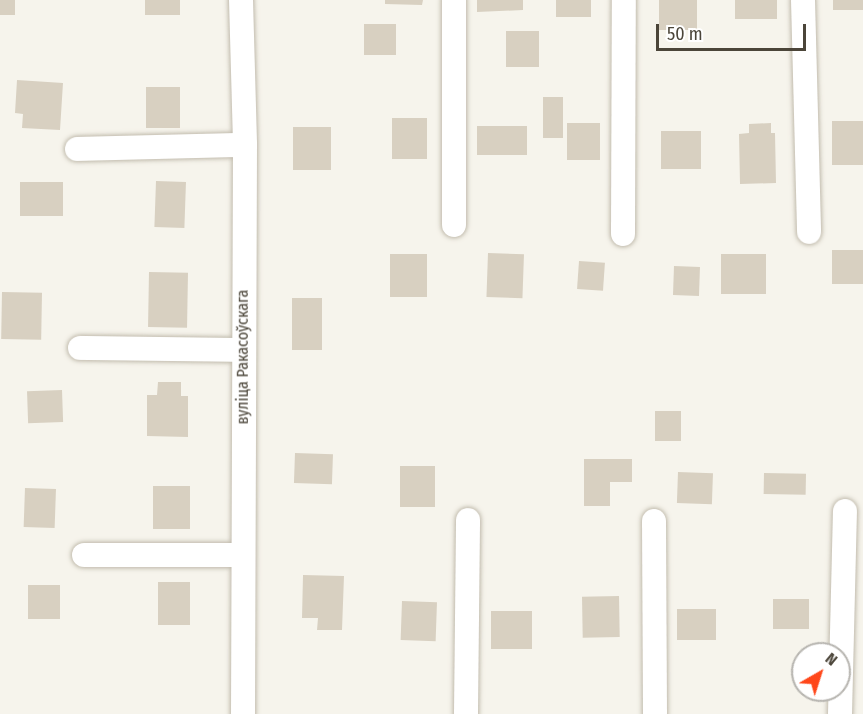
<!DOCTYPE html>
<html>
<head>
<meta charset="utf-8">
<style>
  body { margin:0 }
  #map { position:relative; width:863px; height:714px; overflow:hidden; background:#f6f4ec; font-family:"Fira Sans Condensed",sans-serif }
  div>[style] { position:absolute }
  .building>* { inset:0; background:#d8d0c1; transform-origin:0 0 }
  .roads { filter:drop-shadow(0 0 2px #c2bcae) drop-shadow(0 0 2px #c2bcae) }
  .minor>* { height:24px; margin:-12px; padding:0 12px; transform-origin:12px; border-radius:12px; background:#fff }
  span { translate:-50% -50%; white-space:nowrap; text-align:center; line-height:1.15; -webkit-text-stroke:5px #fff; paint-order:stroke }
  .street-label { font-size:16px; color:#4b4539 }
  .north { position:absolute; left:791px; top:642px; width:60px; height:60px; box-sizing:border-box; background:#fff; border:2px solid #b7b5b0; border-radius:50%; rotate:39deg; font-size:16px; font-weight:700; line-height:24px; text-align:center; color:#4b4539 }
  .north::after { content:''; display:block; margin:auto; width:21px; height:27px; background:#ff471a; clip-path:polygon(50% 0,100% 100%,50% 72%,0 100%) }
  .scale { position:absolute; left:656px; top:24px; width:150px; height:27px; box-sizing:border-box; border:3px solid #4b4539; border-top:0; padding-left:8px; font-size:18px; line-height:21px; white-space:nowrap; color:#4b4539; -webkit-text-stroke:4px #fff; paint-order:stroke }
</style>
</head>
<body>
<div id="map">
  <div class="building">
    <div style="left:0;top:0;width:15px;height:15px"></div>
    <div style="left:145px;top:0;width:35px;height:15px"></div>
    <div style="clip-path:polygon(385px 0,423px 0,422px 5px,385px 4px)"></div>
    <div style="clip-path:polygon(477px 0,523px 0,523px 10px,477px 12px)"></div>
    <div style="left:556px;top:0;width:35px;height:17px"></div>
    <div style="left:659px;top:0;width:38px;height:30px"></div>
    <div style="left:735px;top:0;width:42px;height:19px"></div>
    <div style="left:833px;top:0;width:30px;height:10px"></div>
    <div style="left:364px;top:24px;width:32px;height:31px"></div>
    <div style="left:506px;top:31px;width:33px;height:36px"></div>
    <div style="clip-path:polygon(17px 80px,63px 83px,60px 130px,22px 128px,23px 114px,15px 113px)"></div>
    <div style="left:146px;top:87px;width:34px;height:41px"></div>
    <div style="left:543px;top:97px;width:20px;height:41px"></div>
    <div style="left:392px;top:118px;width:35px;height:41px"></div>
    <div style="left:863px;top:121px;width:44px;height:31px;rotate:90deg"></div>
    <div style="left:567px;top:123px;width:33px;height:37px"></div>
    <div style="clip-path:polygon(771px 123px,771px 133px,775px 133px,776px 183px,740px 184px,739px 134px,749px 133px,749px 124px)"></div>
    <div style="left:527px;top:126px;width:29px;height:50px;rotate:90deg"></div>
    <div style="left:293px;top:127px;width:38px;height:43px"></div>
    <div style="left:661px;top:131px;width:40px;height:38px"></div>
    <div style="left:156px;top:181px;width:30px;height:46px;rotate:2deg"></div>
    <div style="left:20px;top:182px;width:43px;height:34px"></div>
    <div style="left:863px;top:250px;width:34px;height:31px;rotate:90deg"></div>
    <div style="left:488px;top:253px;width:36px;height:44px;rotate:2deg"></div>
    <div style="left:390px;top:254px;width:37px;height:43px"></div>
    <div style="left:721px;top:254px;width:45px;height:40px"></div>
    <div style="left:579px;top:261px;width:26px;height:28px;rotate:4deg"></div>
    <div style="left:674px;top:266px;width:26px;height:29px;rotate:2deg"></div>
    <div style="left:149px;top:272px;width:39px;height:55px;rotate:1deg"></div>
    <div style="left:2px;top:292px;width:40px;height:47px;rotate:1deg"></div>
    <div style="left:292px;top:298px;width:30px;height:52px"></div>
    <div style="clip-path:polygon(158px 382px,181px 382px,181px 396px,188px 396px,188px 437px,147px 436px,147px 395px,157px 395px)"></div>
    <div style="left:62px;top:390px;width:32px;height:35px;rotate:88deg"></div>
    <div style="left:655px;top:411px;width:26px;height:30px"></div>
    <div style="left:295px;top:453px;width:38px;height:30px;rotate:2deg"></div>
    <div style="clip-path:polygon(584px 459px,632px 459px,632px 482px,610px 482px,610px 506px,584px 506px)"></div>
    <div style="left:400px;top:466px;width:35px;height:41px"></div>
    <div style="left:678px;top:472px;width:35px;height:31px;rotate:2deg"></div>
    <div style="left:764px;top:473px;width:42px;height:21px;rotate:1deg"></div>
    <div style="left:153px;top:486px;width:37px;height:43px"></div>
    <div style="left:25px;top:488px;width:31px;height:39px;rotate:2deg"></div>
    <div style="clip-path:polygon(303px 575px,344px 576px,342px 630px,317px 630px,318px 618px,302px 618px)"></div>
    <div style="left:158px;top:582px;width:32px;height:43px"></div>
    <div style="left:28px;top:585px;width:32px;height:34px"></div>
    <div style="left:619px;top:596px;width:41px;height:37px;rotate:89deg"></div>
    <div style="left:773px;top:599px;width:36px;height:30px"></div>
    <div style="left:402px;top:601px;width:35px;height:39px;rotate:2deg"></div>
    <div style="left:677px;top:609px;width:39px;height:31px"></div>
    <div style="left:491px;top:611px;width:41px;height:38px"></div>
  </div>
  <div class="roads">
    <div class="minor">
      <div style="left:241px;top:0;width:145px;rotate:88.4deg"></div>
      <div style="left:245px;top:145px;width:569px;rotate:90.2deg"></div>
      <div style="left:454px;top:0;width:225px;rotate:90deg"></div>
      <div style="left:803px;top:0;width:232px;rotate:88.5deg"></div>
      <div style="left:77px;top:149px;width:168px;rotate:-1.4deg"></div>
      <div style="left:623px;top:234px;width:234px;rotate:-89.8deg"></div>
      <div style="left:80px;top:348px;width:162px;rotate:0.7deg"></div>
      <div style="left:654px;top:521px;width:193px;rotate:89.7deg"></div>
      <div style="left:84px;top:555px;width:159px"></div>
      <div style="left:466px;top:714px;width:194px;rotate:-89.4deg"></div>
      <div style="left:840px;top:714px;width:203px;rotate:-88.6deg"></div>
    </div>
  </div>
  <div class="street-label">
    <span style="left:243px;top:357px;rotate:-90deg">вуліца Ракасоўскага</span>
  </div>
  <div class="north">N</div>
  <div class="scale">50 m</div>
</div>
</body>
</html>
